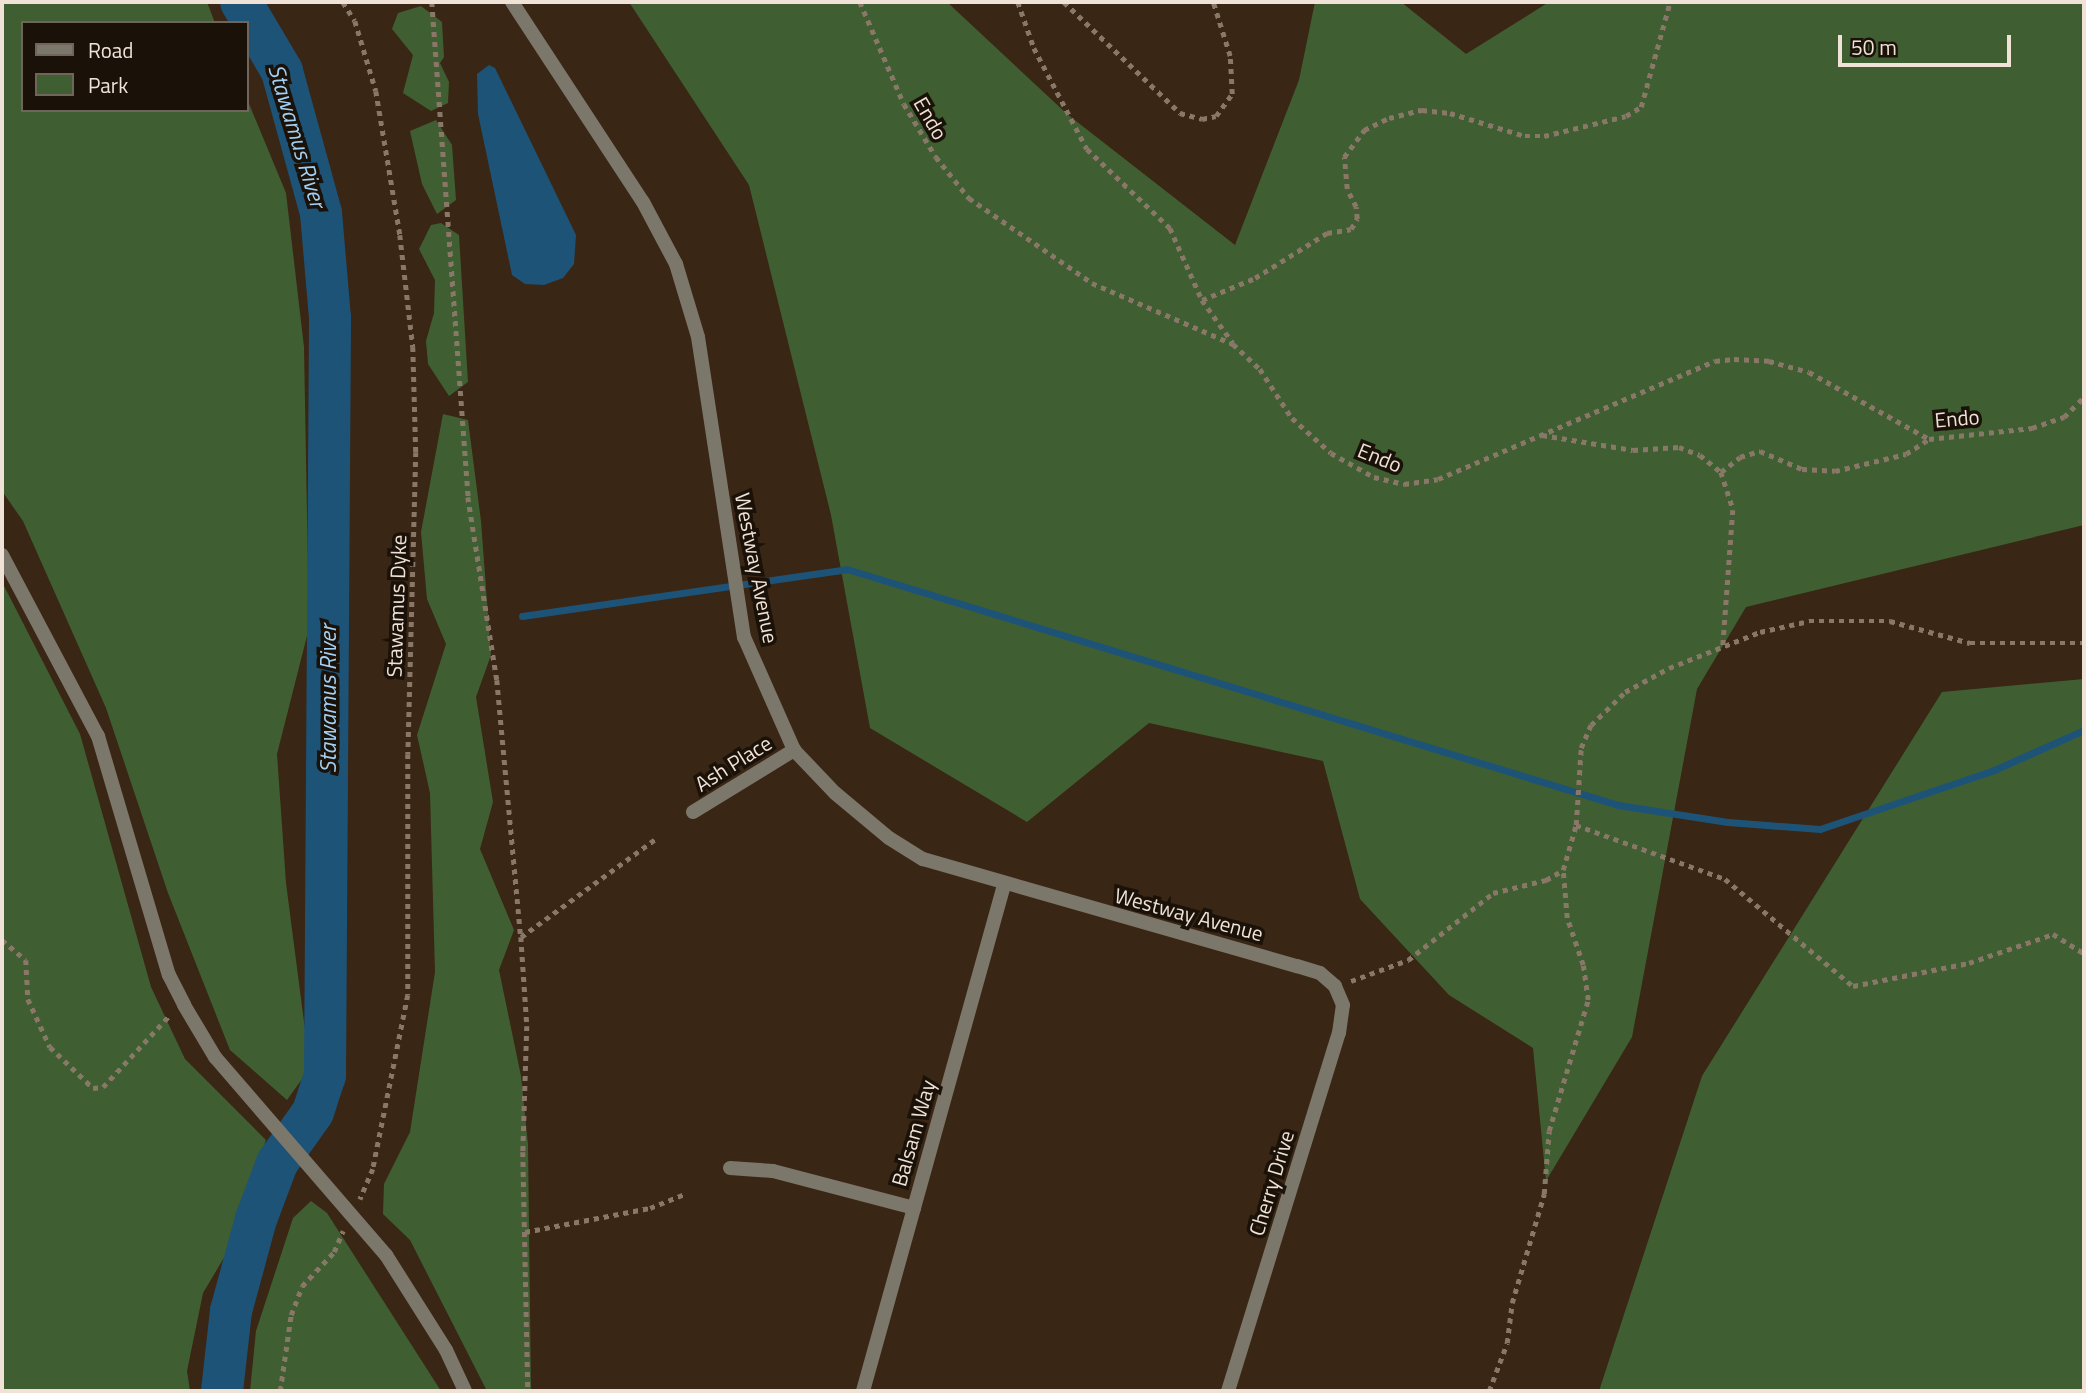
<!DOCTYPE html>
<html>
<head>
<meta charset="utf-8">
<style>
  body { margin:0 }
  #map { position:relative; width:2086px; height:1393px; overflow:hidden; background:#3a2614; font-family:"Titillium Web",sans-serif }
  div>[style] { position:absolute }
  .green>* { inset:0; background:#3f5f33 }
  .water>* { inset:0; background:#1e5378 }
  .stream>* { height:7px; margin:-3.5px; padding:0 3.5px; transform-origin:3.5px; border-radius:3.5px; background:#1e5378 }
  .river>* { height:42px; margin:-21px; padding:0 21px; transform-origin:21px; border-radius:21px; background:#1e5378 }
  .path>* { height:4.5px; margin-top:-2.25px; transform-origin:0; background:repeating-linear-gradient(90deg,#897768 0 5px,transparent 0 10px) }
  .minor>* { height:14px; margin:-7px; padding:0 7px; transform-origin:7px; border-radius:7px; background:#7c776b }
  .tertiary>* { height:14px; margin:-7px; padding:0 7px; transform-origin:7px; border-radius:7px; background:#7c776b }
  span { translate:-50% -50%; white-space:nowrap; text-align:center; line-height:1.15; -webkit-text-stroke:7px #1a1209; paint-order:stroke }
  .street-label { font-size:21px; color:#f0e2d7 }
  .water-label { font-size:23px; color:#a3cff2; font-style:italic }
  .frame { position:absolute; inset:0; border:4px solid #f0e2d7; pointer-events:none }
  .legend { position:absolute; left:21px; top:21px; width:228px; height:91px; box-sizing:border-box; background:#1a1209; border:2px solid #70655b; margin:0; padding:9px 12px; list-style:none; font-size:21px; color:#f0e2d7 }
  .legend li { display:flex; align-items:center; gap:14px; height:35px }
  .legend b { width:35px; border:2px solid #70655b }
  .scale { position:absolute; left:1838px; top:35px; width:173px; height:32px; box-sizing:border-box; border:4px solid #f0e2d7; border-top:0; padding-left:9px; font-size:21px; line-height:24px; white-space:nowrap; color:#f0e2d7; -webkit-text-stroke:5px #1a1209; paint-order:stroke }
</style>
</head>
<body>
<div id="map">
  <div class="green">
    <div style="clip-path:polygon(2px 2px,207px 2px,215px 23px,23px 23px,23px 110px,247px 110px,247px 99px,286px 193px,304px 347px,309px 628px,277px 754px,286px 883px,310px 1068px,287px 1100px,230px 1050px,168px 893px,106px 708px,23px 521px,2px 491px)"></div>
    <div style="clip-path:polygon(629px 2px,947px 2px,1067px 114px,1235px 245px,1299px 80px,1315px 2px,1401px 2px,1466px 54px,1549px 2px,2084px 2px,2084px 525px,1746px 607px,1697px 689px,1632px 1037px,1546px 1181px,1533px 1048px,1449px 995px,1360px 899px,1323px 761px,1149px 723px,1027px 822px,870px 728px,831px 515px,749px 185px)"></div>
    <div style="clip-path:polygon(421px 6px,442px 22px,444px 57px,440px 63px,449px 82px,448px 103px,431px 111px,403px 93px,413px 55px,392px 29px,398px 13px)"></div>
    <div style="clip-path:polygon(436px 120px,452px 145px,456px 200px,437px 214px,422px 184px,410px 131px)"></div>
    <div style="clip-path:polygon(441px 223px,459px 235px,468px 382px,449px 396px,428px 364px,426px 341px,434px 313px,435px 280px,419px 249px,431px 225px)"></div>
    <div style="clip-path:polygon(443px 414px,468px 420px,481px 521px,491px 655px,476px 697px,493px 802px,480px 849px,514px 930px,499px 970px,521px 1076px,528px 1144px,531px 1391px,487px 1391px,410px 1240px,383px 1214px,384px 1184px,410px 1132px,435px 972px,430px 793px,417px 735px,446px 644px,427px 599px,421px 532px)"></div>
    <div style="clip-path:polygon(2px 582px,80px 734px,151px 987px,185px 1059px,266px 1140px,225px 1256px,203px 1293px,187px 1371px,190px 1391px,2px 1391px)"></div>
    <div style="clip-path:polygon(2084px 679px,2084px 1391px,1599px 1391px,1702px 1076px,1942px 692px)"></div>
    <div style="clip-path:polygon(311px 1201px,327px 1213px,441px 1391px,250px 1391px,256px 1331px,293px 1218px)"></div>
  </div>
  <div class="water">
    <div style="clip-path:polygon(489px 65px,495px 68px,576px 235px,574px 264px,563px 278px,544px 285px,525px 284px,512px 275px,478px 114px,477px 74px)"></div>
  </div>
  <div class="stream">
    <div style="left:522px;top:616px;width:328px;rotate:-8.2deg"></div>
    <div style="left:847px;top:569px;width:806px;rotate:17.02deg"></div>
    <div style="left:1618px;top:805px;width:111px;rotate:8.8deg"></div>
    <div style="left:1728px;top:822px;width:92px;rotate:4.4deg"></div>
    <div style="left:1820px;top:829px;width:184px;rotate:-18.7deg"></div>
    <div style="left:1994px;top:770px;width:98px;rotate:-24deg"></div>
  </div>
  <div class="river">
    <div style="left:222px;top:1391px;width:81px;rotate:-83.6deg"></div>
    <div style="left:231px;top:1311px;width:95px;rotate:-74.8deg"></div>
    <div style="left:256px;top:1219px;width:60px;rotate:-69.4deg"></div>
    <div style="left:277px;top:1163px;width:62px;rotate:-54.8deg"></div>
    <div style="left:313px;top:1112px;width:38px;rotate:-72deg"></div>
    <div style="left:325px;top:1076px;width:758px;rotate:-89.62deg"></div>
    <div style="left:330px;top:318px;width:105px;rotate:-94.9deg"></div>
    <div style="left:321px;top:213px;width:147px;rotate:-105.4deg"></div>
    <div style="left:282px;top:71px;width:80px;rotate:-120.7deg"></div>
  </div>
  <div class="path">
    <div style="left:343px;top:2px;width:22px;rotate:58deg"></div>
    <div style="left:355px;top:21px;width:73px;rotate:73.3deg"></div>
    <div style="left:376px;top:91px;width:146px;rotate:80.5deg"></div>
    <div style="left:400px;top:235px;width:113px;rotate:83.4deg"></div>
    <div style="left:413px;top:347px;width:105px;rotate:88.4deg"></div>
    <div style="left:416px;top:452px;width:302px;rotate:91.5deg"></div>
    <div style="left:408px;top:754px;width:241px;rotate:90deg"></div>
    <div style="left:408px;top:995px;width:177px;rotate:101.4deg"></div>
    <div style="left:373px;top:1169px;width:33px;rotate:113deg"></div>
    <div style="left:432px;top:2px;width:496px;rotate:85.8deg"></div>
    <div style="left:468px;top:497px;width:185px;rotate:81deg"></div>
    <div style="left:497px;top:680px;width:258px;rotate:84.7deg"></div>
    <div style="left:521px;top:937px;width:89px;rotate:86.1deg"></div>
    <div style="left:527px;top:1026px;width:126px;rotate:91.8deg"></div>
    <div style="left:523px;top:1152px;width:239px;rotate:88.8deg"></div>
    <div style="left:860px;top:2px;width:111px;rotate:66.7deg"></div>
    <div style="left:904px;top:104px;width:62px;rotate:58.9deg"></div>
    <div style="left:936px;top:157px;width:53px;rotate:51.2deg"></div>
    <div style="left:969px;top:198px;width:150px;rotate:34.6deg"></div>
    <div style="left:1092px;top:283px;width:154px;rotate:23.4deg"></div>
    <div style="left:1233px;top:344px;width:37px;rotate:43deg"></div>
    <div style="left:1260px;top:369px;width:59px;rotate:56.9deg"></div>
    <div style="left:1292px;top:418px;width:52px;rotate:41.9deg"></div>
    <div style="left:1331px;top:453px;width:49px;rotate:29.2deg"></div>
    <div style="left:1374px;top:477px;width:31px;rotate:13deg"></div>
    <div style="left:1404px;top:484px;width:34px;rotate:-8deg"></div>
    <div style="left:1438px;top:479px;width:301px;rotate:-23.1deg"></div>
    <div style="left:1715px;top:361px;width:19px;rotate:-6deg"></div>
    <div style="left:1734px;top:359px;width:35px;rotate:3deg"></div>
    <div style="left:1769px;top:361px;width:41px;rotate:15.4deg"></div>
    <div style="left:1809px;top:372px;width:137px;rotate:29.2deg"></div>
    <div style="left:1929px;top:439px;width:104px;rotate:-6.1deg"></div>
    <div style="left:2032px;top:428px;width:34px;rotate:-19deg"></div>
    <div style="left:2064px;top:417px;width:28px;rotate:-45deg"></div>
    <div style="left:1018px;top:2px;width:49px;rotate:70.8deg"></div>
    <div style="left:1034px;top:48px;width:114px;rotate:62.3deg"></div>
    <div style="left:1087px;top:149px;width:115px;rotate:43.6deg"></div>
    <div style="left:1170px;top:228px;width:79px;rotate:66deg"></div>
    <div style="left:1202px;top:300px;width:53px;rotate:54.2deg"></div>
    <div style="left:1064px;top:2px;width:161px;rotate:43.7deg"></div>
    <div style="left:1180px;top:113px;width:23px;rotate:15deg"></div>
    <div style="left:1202px;top:119px;width:14px;rotate:-12deg"></div>
    <div style="left:1216px;top:116px;width:27px;rotate:-54deg"></div>
    <div style="left:1232px;top:94px;width:38px;rotate:-93deg"></div>
    <div style="left:1230px;top:56px;width:57px;rotate:-107.5deg"></div>
    <div style="left:1202px;top:300px;width:57px;rotate:-22.5deg"></div>
    <div style="left:1255px;top:278px;width:85px;rotate:-32deg"></div>
    <div style="left:1327px;top:233px;width:24px;rotate:-9deg"></div>
    <div style="left:1351px;top:229px;width:12px;rotate:-59deg"></div>
    <div style="left:1357px;top:219px;width:12px;rotate:-95deg"></div>
    <div style="left:1356px;top:207px;width:20px;rotate:-117deg"></div>
    <div style="left:1347px;top:189px;width:32px;rotate:-95deg"></div>
    <div style="left:1344px;top:157px;width:34px;rotate:-53deg"></div>
    <div style="left:1364px;top:130px;width:28px;rotate:-26deg"></div>
    <div style="left:1389px;top:118px;width:34px;rotate:-14deg"></div>
    <div style="left:1422px;top:110px;width:28px;rotate:6deg"></div>
    <div style="left:1450px;top:113px;width:78px;rotate:17deg"></div>
    <div style="left:1525px;top:136px;width:19px"></div>
    <div style="left:1544px;top:136px;width:84px;rotate:-13.7deg"></div>
    <div style="left:1626px;top:116px;width:17px;rotate:-31deg"></div>
    <div style="left:1641px;top:107px;width:109px;rotate:-74.6deg"></div>
    <div style="left:1542px;top:435px;width:92px;rotate:9.4deg"></div>
    <div style="left:1633px;top:450px;width:46px;rotate:-3.7deg"></div>
    <div style="left:1679px;top:447px;width:22px;rotate:21deg"></div>
    <div style="left:1700px;top:455px;width:27px;rotate:39deg"></div>
    <div style="left:1721px;top:472px;width:40px;rotate:72deg"></div>
    <div style="left:1733px;top:510px;width:136px;rotate:94.2deg"></div>
    <div style="left:1721px;top:472px;width:24px;rotate:-38deg"></div>
    <div style="left:1740px;top:457px;width:21px;rotate:-17deg"></div>
    <div style="left:1760px;top:451px;width:46px;rotate:23.2deg"></div>
    <div style="left:1802px;top:469px;width:33px;rotate:3deg"></div>
    <div style="left:1835px;top:471px;width:73px;rotate:-13.5deg"></div>
    <div style="left:1906px;top:454px;width:27px;rotate:-33deg"></div>
    <div style="left:1576px;top:825px;width:158px;rotate:19.9deg"></div>
    <div style="left:1725px;top:879px;width:167px;rotate:39.9deg"></div>
    <div style="left:1853px;top:986px;width:118px;rotate:-11.2deg"></div>
    <div style="left:1969px;top:963px;width:89px;rotate:-19deg"></div>
    <div style="left:2053px;top:934px;width:36px;rotate:32deg"></div>
    <div style="left:521px;top:937px;width:168px;rotate:-36.1deg"></div>
    <div style="left:2px;top:940px;width:31px;rotate:40deg"></div>
    <div style="left:26px;top:960px;width:39px;rotate:87deg"></div>
    <div style="left:28px;top:999px;width:53px;rotate:65.4deg"></div>
    <div style="left:50px;top:1047px;width:59px;rotate:43.6deg"></div>
    <div style="left:93px;top:1088px;width:10px;rotate:-6deg"></div>
    <div style="left:103px;top:1087px;width:98px;rotate:-47.1deg"></div>
    <div style="left:1351px;top:981px;width:61px;rotate:-20.2deg"></div>
    <div style="left:1408px;top:960px;width:108px;rotate:-38.2deg"></div>
    <div style="left:1493px;top:893px;width:55px;rotate:-13.8deg"></div>
    <div style="left:1546px;top:880px;width:20px;rotate:-30deg"></div>
    <div style="left:525px;top:1232px;width:127px;rotate:-10.9deg"></div>
    <div style="left:650px;top:1208px;width:38px;rotate:-22deg"></div>
    <div style="left:280px;top:1391px;width:77px;rotate:-81.8deg"></div>
    <div style="left:291px;top:1315px;width:31px;rotate:-69deg"></div>
    <div style="left:302px;top:1286px;width:47px;rotate:-46.7deg"></div>
    <div style="left:334px;top:1252px;width:23px;rotate:-67deg"></div>
    <div style="left:1489px;top:1391px;width:51px;rotate:-69.4deg"></div>
    <div style="left:1507px;top:1343px;width:40px;rotate:-82.9deg"></div>
    <div style="left:1512px;top:1303px;width:114px;rotate:-73.6deg"></div>
    <div style="left:1544px;top:1194px;width:63px;rotate:-85.5deg"></div>
    <div style="left:1549px;top:1131px;width:137px;rotate:-73.4deg"></div>
    <div style="left:1588px;top:1000px;width:35px;rotate:-98deg"></div>
    <div style="left:1583px;top:965px;width:50px;rotate:-108.8deg"></div>
    <div style="left:1567px;top:918px;width:48px;rotate:-94.8deg"></div>
    <div style="left:1563px;top:870px;width:47px;rotate:-73.9deg"></div>
    <div style="left:1576px;top:825px;width:77px;rotate:-86.3deg"></div>
    <div style="left:1581px;top:748px;width:25px;rotate:-67deg"></div>
    <div style="left:1591px;top:725px;width:47px;rotate:-44.1deg"></div>
    <div style="left:1625px;top:692px;width:50px;rotate:-28.6deg"></div>
    <div style="left:1669px;top:668px;width:98px;rotate:-21.6deg"></div>
    <div style="left:1760px;top:632px;width:50px;rotate:-12.7deg"></div>
    <div style="left:1809px;top:621px;width:81px"></div>
    <div style="left:1890px;top:621px;width:83px;rotate:15.4deg"></div>
    <div style="left:1970px;top:643px;width:114px"></div>
  </div>
  <div class="minor">
    <div style="left:2px;top:555px;width:205px;rotate:62.1deg"></div>
    <div style="left:98px;top:736px;width:249px;rotate:73.5deg"></div>
    <div style="left:169px;top:975px;width:34px;rotate:63deg"></div>
    <div style="left:184px;top:1005px;width:61px;rotate:59.2deg"></div>
    <div style="left:215px;top:1057px;width:262px;rotate:49.2deg"></div>
    <div style="left:386px;top:1255px;width:112px;rotate:57.7deg"></div>
    <div style="left:446px;top:1350px;width:45px;rotate:65.1deg"></div>
    <div style="left:693px;top:812px;width:119px;rotate:-31.5deg"></div>
    <div style="left:730px;top:1168px;width:43px;rotate:4deg"></div>
    <div style="left:773px;top:1171px;width:146px;rotate:14.7deg"></div>
    <div style="left:863px;top:1391px;width:525px;rotate:-74.43deg"></div>
    <div style="left:1228px;top:1391px;width:375px;rotate:-72.8deg"></div>
    <div style="left:1339px;top:1033px;width:28px;rotate:-82deg"></div>
    <div style="left:1343px;top:1005px;width:21px;rotate:-113deg"></div>
  </div>
  <div class="tertiary">
    <div style="left:512px;top:2px;width:239px;rotate:56.8deg"></div>
    <div style="left:643px;top:202px;width:70px;rotate:62deg"></div>
    <div style="left:676px;top:264px;width:76px;rotate:73.2deg"></div>
    <div style="left:698px;top:337px;width:304px;rotate:81.3deg"></div>
    <div style="left:744px;top:637px;width:124px;rotate:66.1deg"></div>
    <div style="left:794px;top:750px;width:59px;rotate:46.4deg"></div>
    <div style="left:835px;top:793px;width:70px;rotate:39.8deg"></div>
    <div style="left:889px;top:838px;width:40px;rotate:32deg"></div>
    <div style="left:923px;top:859px;width:389px;rotate:16deg"></div>
    <div style="left:1297px;top:966px;width:24px;rotate:17deg"></div>
    <div style="left:1320px;top:973px;width:20px;rotate:41deg"></div>
  </div>
  <div class="street-label">
    <span style="left:931px;top:118px;rotate:60deg">Endo</span>
    <span style="left:1957px;top:418px;rotate:-5deg">Endo</span>
    <span style="left:1380px;top:457px;rotate:22deg">Endo</span>
    <span style="left:757px;top:568px;rotate:79deg">Westway Avenue</span>
    <span style="left:396px;top:606px;rotate:-88deg">Stawamus Dyke</span>
    <span style="left:733px;top:763px;rotate:-32deg">Ash Place</span>
    <span style="left:1189px;top:914px;rotate:15deg">Westway Avenue</span>
    <span style="left:913px;top:1133px;rotate:-74deg">Balsam Way</span>
    <span style="left:1271px;top:1183px;rotate:-73deg">Cherry Drive</span>
  </div>
  <div class="water-label">
    <span style="left:297px;top:136px;rotate:73deg">Stawamus River</span>
    <span style="left:328px;top:699px;rotate:-90deg">Stawamus River</span>
  </div>
  <div class="frame"></div>
  <ul class="legend">
  <li><b style="height:9px;background:#7c776b"></b>Road</li>
  <li><b style="height:19px;background:#3f5f33"></b>Park</li>
  </ul>
  <div class="scale">50 m</div>
</div>
</body>
</html>
